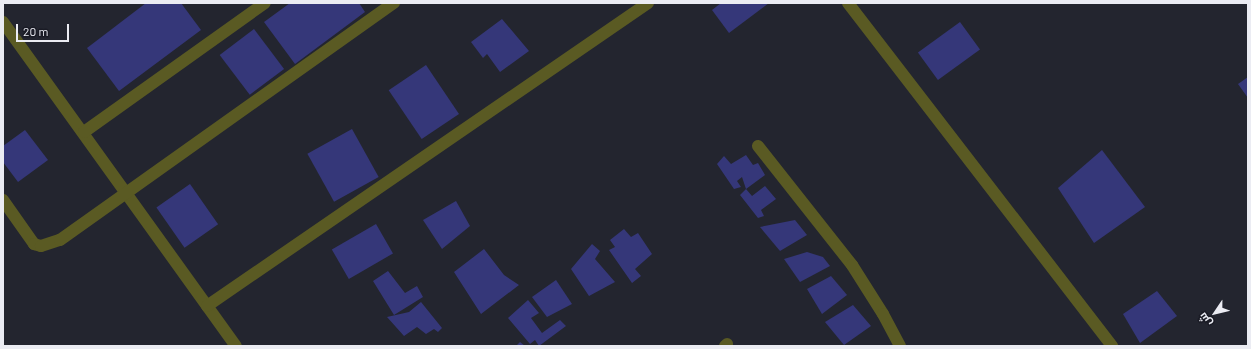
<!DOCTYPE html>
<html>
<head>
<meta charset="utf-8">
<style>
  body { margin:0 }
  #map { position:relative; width:1251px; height:349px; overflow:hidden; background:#23252f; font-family:Barlow,Cairo,sans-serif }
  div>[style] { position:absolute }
  .building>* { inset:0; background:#353779; transform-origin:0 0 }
  .minor>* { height:12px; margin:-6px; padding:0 6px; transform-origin:6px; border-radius:6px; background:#5a5a23 }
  span { translate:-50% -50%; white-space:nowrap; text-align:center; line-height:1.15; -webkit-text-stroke:3px #1a1b25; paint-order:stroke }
  .frame { position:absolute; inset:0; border:4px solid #ebecf3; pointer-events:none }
  .north { position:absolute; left:1195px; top:293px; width:40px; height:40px; -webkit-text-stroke:3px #1a1b25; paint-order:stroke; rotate:235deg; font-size:11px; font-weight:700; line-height:16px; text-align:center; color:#ebecf3 }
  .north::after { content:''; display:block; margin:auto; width:14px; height:18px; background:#ebecf3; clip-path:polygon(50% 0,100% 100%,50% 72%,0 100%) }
  .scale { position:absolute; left:16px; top:24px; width:53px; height:18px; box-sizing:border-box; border:2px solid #ebecf3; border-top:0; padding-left:5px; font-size:12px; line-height:14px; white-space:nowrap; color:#ebecf3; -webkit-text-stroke:3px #1a1b25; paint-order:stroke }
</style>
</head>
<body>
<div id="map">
  <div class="building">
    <div style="clip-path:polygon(146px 3px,181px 3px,201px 30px,119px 91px,87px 48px)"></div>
    <div style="clip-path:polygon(290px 3px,359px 3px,365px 12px,295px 64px,264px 22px)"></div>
    <div style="clip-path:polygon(721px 3px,769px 3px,729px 33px,712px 10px)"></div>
    <div style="clip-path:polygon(502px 19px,529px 51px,500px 72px,487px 54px,483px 58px,471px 42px)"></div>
    <div style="left:960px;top:22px;width:34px;height:52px;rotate:54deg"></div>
    <div style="left:254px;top:29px;width:50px;height:43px;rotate:53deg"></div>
    <div style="left:426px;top:65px;width:59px;height:45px;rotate:56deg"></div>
    <div style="clip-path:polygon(1248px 77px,1248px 98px,1238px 84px)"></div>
    <div style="left:352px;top:129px;width:55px;height:51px;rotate:61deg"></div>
    <div style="clip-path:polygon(25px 130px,48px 160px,18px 182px,3px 162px,3px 146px)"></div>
    <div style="clip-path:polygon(1102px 150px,1145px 207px,1094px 243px,1058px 188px)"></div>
    <div style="clip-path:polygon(746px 155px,753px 165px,758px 163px,765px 175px,746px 189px,742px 177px,737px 181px,741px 187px,734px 189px,717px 164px,724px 156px,731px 164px)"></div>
    <div style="left:190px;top:184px;width:49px;height:41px;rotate:55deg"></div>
    <div style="clip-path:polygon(765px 186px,776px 199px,761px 210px,764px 216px,758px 218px,740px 195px,746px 189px,752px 196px)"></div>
    <div style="clip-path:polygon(456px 201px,470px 226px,442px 249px,423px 220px)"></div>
    <div style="clip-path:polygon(795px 220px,807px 235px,780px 251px,760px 227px)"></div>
    <div style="left:376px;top:224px;width:34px;height:51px;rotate:60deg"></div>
    <div style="clip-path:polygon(624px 229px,631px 237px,638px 233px,652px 254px,635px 269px,641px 276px,632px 283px,609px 250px,615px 247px,610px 240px)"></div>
    <div style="clip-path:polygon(592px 244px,600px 251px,595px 259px,615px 282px,589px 296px,571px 269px)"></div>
    <div style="clip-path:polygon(484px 249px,504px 275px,519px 285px,481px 314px,454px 272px)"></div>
    <div style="clip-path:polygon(807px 252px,823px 257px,830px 266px,800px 282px,784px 259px)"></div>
    <div style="clip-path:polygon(388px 271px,405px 293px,417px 286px,423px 297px,394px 315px,373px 281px)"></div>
    <div style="clip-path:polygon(831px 276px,847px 295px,822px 314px,807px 289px)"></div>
    <div style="clip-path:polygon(556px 280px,572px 304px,547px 317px,532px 297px)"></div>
    <div style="clip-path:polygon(1157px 291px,1177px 316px,1140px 343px,1123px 314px)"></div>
    <div style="clip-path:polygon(528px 300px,539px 313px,531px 318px,542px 333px,560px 320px,566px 326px,539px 346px,535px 340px,530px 344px,508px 318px)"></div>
    <div style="clip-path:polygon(421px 302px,442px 328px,438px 332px,434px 329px,426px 334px,417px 327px,404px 336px,387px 317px,409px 312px)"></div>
    <div style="clip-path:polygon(853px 305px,871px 326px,844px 345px,825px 322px)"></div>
    <div style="clip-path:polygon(520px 342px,525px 346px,516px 346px)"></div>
  </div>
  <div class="minor">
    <div style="left:848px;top:3px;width:433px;rotate:52.4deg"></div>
    <div style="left:3px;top:22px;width:399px;rotate:54.3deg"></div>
    <div style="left:84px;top:132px;width:222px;rotate:-35.5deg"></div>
    <div style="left:758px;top:146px;width:152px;rotate:51.7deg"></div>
    <div style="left:852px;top:265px;width:58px;rotate:57.7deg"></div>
    <div style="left:883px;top:314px;width:36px;rotate:62deg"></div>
    <div style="left:3px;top:200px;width:54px;rotate:54.8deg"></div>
    <div style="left:34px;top:244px;width:7px;rotate:16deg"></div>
    <div style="left:41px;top:246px;width:20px;rotate:-18deg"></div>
    <div style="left:60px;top:240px;width:410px;rotate:-35.4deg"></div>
    <div style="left:207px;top:306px;width:535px;rotate:-34.49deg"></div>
    <div style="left:725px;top:346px;width:3px;rotate:-45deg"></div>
  </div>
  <div class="frame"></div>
  <div class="north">ش</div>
  <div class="scale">20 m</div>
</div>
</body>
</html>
